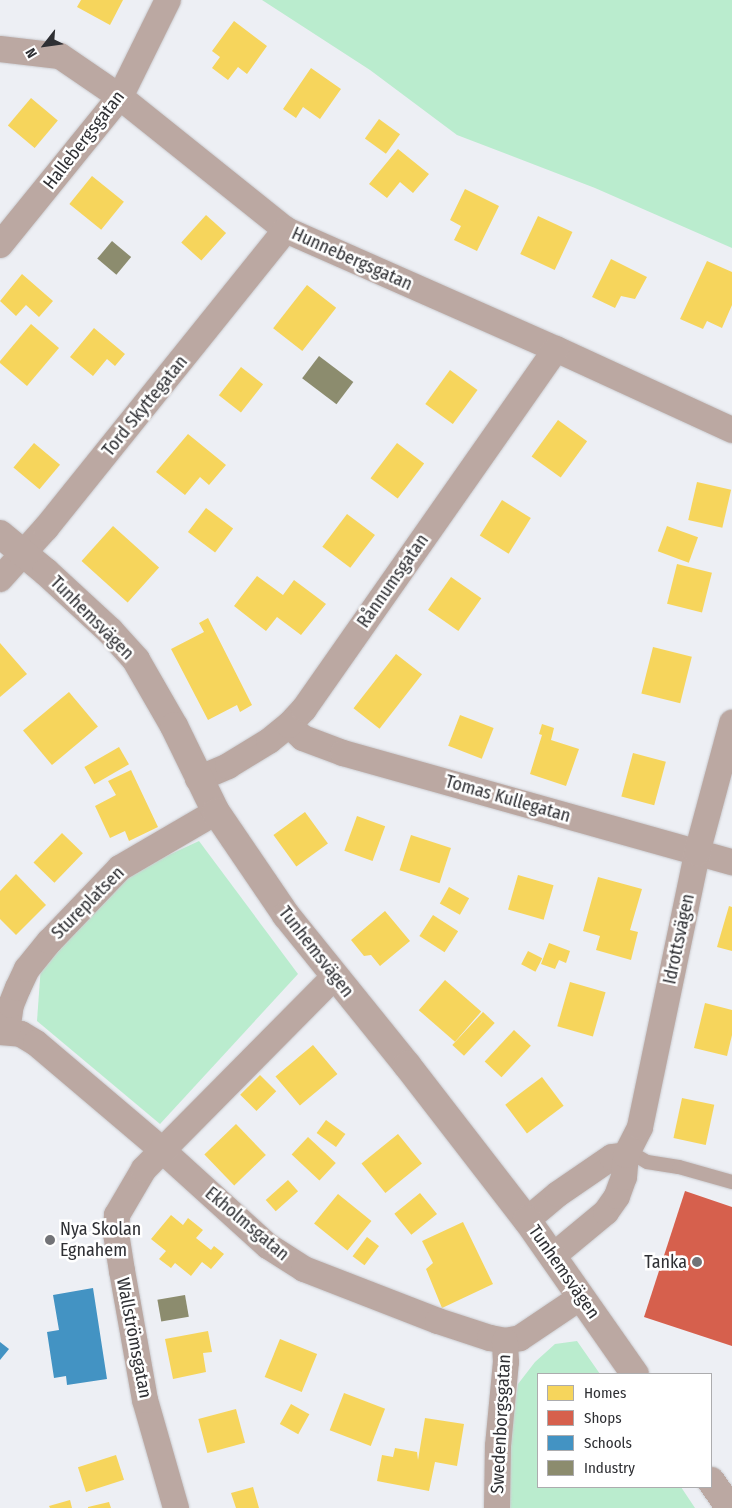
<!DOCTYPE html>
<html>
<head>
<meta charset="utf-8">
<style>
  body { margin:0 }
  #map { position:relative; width:732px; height:1508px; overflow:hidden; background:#edeff4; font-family:"Fira Sans Condensed",sans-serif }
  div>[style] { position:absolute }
  .green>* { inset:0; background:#baecce }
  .homes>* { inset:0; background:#f6d55c; transform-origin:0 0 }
  .shops>* { inset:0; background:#d6604d }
  .schools>* { inset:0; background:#4393c3 }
  .industry>* { inset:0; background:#8c8c6e; transform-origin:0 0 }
  .roads { filter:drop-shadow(0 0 1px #cccdd1) drop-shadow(0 0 1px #cccdd1) }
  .service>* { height:14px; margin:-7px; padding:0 7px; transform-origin:7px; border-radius:7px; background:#bba8a2 }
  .minor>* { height:26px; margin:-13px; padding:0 13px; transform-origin:13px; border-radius:13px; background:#bba8a2 }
  .tertiary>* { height:28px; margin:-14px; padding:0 14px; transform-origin:14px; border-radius:14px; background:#bba8a2 }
  .dots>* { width:14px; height:14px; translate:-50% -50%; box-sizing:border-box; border:2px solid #fff; border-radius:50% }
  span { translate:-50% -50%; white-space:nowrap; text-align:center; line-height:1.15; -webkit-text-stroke:5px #fff; paint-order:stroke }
  .street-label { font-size:18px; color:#2f3034 }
  .poi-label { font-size:18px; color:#2f3034 }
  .left { translate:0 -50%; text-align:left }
  .right { translate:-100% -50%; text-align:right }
  .legend { position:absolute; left:537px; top:1373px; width:175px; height:115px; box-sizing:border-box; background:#fff; border:1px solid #acacae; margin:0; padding:6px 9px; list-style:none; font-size:15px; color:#2f3034 }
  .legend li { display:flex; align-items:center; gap:10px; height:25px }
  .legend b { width:25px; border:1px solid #acacae }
  .north { position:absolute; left:20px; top:20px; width:50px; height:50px; -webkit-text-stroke:4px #fff; paint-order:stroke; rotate:240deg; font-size:14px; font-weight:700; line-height:20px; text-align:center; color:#2f3034 }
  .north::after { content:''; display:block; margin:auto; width:18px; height:22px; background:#2f3034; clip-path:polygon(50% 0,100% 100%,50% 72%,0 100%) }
</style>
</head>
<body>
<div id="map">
  <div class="green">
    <div style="clip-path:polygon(262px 0,732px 0,732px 248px,595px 188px,457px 135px,370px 70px)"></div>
    <div style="clip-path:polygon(199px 841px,298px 974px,160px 1124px,37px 1021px,41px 965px,134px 871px)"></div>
    <div style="clip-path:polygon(577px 1341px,600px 1374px,538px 1374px,538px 1487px,681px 1487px,695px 1508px,509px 1508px,509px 1441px,518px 1384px,535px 1362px,555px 1344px)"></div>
  </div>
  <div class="homes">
    <div style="clip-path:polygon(81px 0,123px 0,110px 25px,77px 7px)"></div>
    <div style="clip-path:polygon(234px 21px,267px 46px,247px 74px,238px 67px,228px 80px,212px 68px,220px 57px,212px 51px)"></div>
    <div style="clip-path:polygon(311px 68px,341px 89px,320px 119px,303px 107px,296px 118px,283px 109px)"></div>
    <div style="left:31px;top:98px;width:35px;height:36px;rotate:40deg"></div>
    <div style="left:379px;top:119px;width:26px;height:24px;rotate:36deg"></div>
    <div style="clip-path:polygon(398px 149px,429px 174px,413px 193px,400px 182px,387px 198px,369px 184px)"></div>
    <div style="left:92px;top:176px;width:41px;height:36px;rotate:39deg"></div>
    <div style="clip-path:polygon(465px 189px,499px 206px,477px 251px,454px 240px,461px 226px,450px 220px)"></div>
    <div style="left:206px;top:215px;width:27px;height:37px;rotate:42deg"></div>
    <div style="left:538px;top:216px;width:38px;height:42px;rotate:25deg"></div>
    <div style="clip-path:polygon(611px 259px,647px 277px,635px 299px,621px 296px,615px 308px,592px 297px)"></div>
    <div style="clip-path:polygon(707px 261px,732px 272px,732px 305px,722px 328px,707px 321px,703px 329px,680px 319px)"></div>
    <div style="clip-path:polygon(22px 274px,53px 301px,39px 317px,26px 305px,16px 316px,0 301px)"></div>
    <div style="left:307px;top:285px;width:37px;height:55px;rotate:38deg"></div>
    <div style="clip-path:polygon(31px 324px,59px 348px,27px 386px,0 363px,0 361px)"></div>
    <div style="clip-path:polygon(94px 328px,125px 354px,115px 366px,107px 359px,93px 376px,70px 357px)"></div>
    <div style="left:241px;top:367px;width:28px;height:36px;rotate:38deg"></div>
    <div style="left:450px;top:370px;width:34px;height:42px;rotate:36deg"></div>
    <div style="left:558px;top:420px;width:36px;height:45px;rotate:36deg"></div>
    <div style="clip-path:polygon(188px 434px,226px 465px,209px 485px,200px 477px,185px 495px,156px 472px)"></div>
    <div style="left:34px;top:443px;width:34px;height:32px;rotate:40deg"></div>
    <div style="left:397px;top:443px;width:34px;height:44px;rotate:37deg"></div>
    <div style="left:697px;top:482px;width:35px;height:39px;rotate:13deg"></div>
    <div style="left:502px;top:500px;width:34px;height:42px;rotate:32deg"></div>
    <div style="left:206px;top:508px;width:34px;height:30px;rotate:37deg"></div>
    <div style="left:347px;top:514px;width:35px;height:41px;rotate:37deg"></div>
    <div style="left:113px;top:526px;width:62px;height:47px;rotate:42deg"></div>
    <div style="left:667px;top:526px;width:33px;height:27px;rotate:20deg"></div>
    <div style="left:677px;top:564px;width:36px;height:41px;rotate:14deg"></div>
    <div style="clip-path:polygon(257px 576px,283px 595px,294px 580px,326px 604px,301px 635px,277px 617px,266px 631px,234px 606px)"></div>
    <div style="left:451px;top:577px;width:37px;height:40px;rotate:35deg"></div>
    <div style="clip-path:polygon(208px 618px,252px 705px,240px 712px,237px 705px,208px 720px,171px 649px,204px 632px,199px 623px)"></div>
    <div style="clip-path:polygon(0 643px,27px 674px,0 697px)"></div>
    <div style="left:653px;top:647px;width:40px;height:48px;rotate:14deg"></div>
    <div style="left:396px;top:654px;width:33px;height:69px;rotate:38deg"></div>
    <div style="left:69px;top:692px;width:45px;height:60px;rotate:50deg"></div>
    <div style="left:460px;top:715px;width:36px;height:33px;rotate:21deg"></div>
    <div style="clip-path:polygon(542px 724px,554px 728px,551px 740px,579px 749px,566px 786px,530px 774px,542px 735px,539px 734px)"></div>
    <div style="left:119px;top:747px;width:20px;height:40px;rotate:60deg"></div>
    <div style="left:633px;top:753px;width:34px;height:45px;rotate:15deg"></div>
    <div style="clip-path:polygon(131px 770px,158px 827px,129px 841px,125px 831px,110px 838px,95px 806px,116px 795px,108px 781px)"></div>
    <div style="left:305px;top:812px;width:39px;height:39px;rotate:54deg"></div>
    <div style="left:357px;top:816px;width:30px;height:37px;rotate:20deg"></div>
    <div style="left:62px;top:833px;width:29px;height:41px;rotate:44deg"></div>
    <div style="left:411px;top:835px;width:42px;height:37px;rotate:18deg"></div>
    <div style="clip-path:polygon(16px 874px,46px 905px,16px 935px,0 919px,0 891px)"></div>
    <div style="left:518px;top:875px;width:37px;height:36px;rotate:16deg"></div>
    <div style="clip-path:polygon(598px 877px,642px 889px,630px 930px,638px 932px,631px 960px,596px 950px,600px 936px,583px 931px)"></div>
    <div style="left:449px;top:887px;width:23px;height:19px;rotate:29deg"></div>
    <div style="clip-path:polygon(729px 906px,732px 907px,732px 951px,717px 947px)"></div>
    <div style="clip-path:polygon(385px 911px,410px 941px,380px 966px,371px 955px,364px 956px,351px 940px)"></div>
    <div style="left:433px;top:915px;width:30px;height:25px;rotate:33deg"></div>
    <div style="clip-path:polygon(549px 943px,570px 951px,566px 963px,559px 960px,555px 969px,541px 964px)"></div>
    <div style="left:528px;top:951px;width:16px;height:15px;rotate:27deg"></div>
    <div style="left:445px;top:980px;width:48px;height:40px;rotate:41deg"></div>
    <div style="left:570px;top:982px;width:37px;height:46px;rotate:16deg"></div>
    <div style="clip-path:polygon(705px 1003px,732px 1010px,732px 1035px,727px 1056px,694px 1048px)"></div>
    <div style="left:483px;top:1012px;width:16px;height:45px;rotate:43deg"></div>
    <div style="left:514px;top:1030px;width:23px;height:43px;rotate:43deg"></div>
    <div style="left:313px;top:1045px;width:38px;height:49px;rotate:50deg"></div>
    <div style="left:260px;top:1075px;width:23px;height:28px;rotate:45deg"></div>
    <div style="left:542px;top:1077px;width:36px;height:46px;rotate:53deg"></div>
    <div style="left:682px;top:1098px;width:33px;height:41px;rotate:12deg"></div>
    <div style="left:326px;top:1120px;width:24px;height:16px;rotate:36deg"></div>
    <div style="left:236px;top:1124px;width:43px;height:44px;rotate:46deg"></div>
    <div style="left:398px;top:1134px;width:38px;height:47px;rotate:51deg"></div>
    <div style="left:308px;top:1137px;width:38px;height:24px;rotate:43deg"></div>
    <div style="left:288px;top:1180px;width:15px;height:30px;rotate:48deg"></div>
    <div style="left:420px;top:1193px;width:27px;height:33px;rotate:51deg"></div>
    <div style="left:338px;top:1194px;width:43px;height:38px;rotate:39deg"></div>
    <div style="clip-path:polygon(171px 1215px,183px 1225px,188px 1218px,203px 1230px,196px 1238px,211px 1250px,214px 1246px,224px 1254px,211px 1269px,202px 1262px,191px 1276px,175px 1263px,171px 1268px,159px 1259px,166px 1251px,151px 1239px)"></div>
    <div style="clip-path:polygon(463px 1222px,493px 1284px,442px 1308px,426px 1269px,433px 1263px,422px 1241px)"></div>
    <div style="left:367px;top:1237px;width:15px;height:24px;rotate:37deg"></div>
    <div style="clip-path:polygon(208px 1331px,212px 1352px,203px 1353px,206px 1372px,173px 1379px,165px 1339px)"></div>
    <div style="left:280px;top:1339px;width:40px;height:41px;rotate:22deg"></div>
    <div style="left:344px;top:1393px;width:44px;height:40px;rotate:21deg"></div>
    <div style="left:291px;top:1404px;width:21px;height:23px;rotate:29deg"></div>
    <div style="left:236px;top:1409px;width:35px;height:39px;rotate:75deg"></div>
    <div style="clip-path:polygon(425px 1418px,464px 1424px,457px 1466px,435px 1462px,429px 1491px,377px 1481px,382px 1455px,393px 1457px,395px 1448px,417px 1452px,418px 1460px)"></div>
    <div style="left:116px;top:1455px;width:26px;height:40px;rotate:72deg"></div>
    <div style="clip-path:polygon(253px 1487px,259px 1508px,236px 1508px,231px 1493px)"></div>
    <div style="clip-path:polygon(70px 1500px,72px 1508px,50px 1508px,49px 1506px)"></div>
    <div style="clip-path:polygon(109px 1502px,111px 1508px,88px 1508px,88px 1507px)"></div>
  </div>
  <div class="shops">
    <div style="clip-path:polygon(685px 1191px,732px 1207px,732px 1346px,644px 1317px)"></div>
  </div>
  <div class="schools">
    <div style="clip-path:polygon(93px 1288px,107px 1379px,67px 1385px,66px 1376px,54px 1378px,47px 1332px,59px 1330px,53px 1295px)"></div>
    <div style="clip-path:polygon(0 1342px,9px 1349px,0 1360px)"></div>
  </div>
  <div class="industry">
    <div style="left:112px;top:241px;width:25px;height:23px;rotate:40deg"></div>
    <div style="left:319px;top:356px;width:43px;height:28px;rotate:37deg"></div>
    <div style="left:185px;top:1295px;width:22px;height:28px;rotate:80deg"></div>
  </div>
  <div class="roads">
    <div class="service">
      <div style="left:628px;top:1151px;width:22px;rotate:30deg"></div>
      <div style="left:647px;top:1162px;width:32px;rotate:9deg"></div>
      <div style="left:679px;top:1167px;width:55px;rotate:15.8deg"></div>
    </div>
    <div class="minor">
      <div style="left:0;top:49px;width:60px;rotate:6.7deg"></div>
      <div style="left:60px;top:56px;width:73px;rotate:34.3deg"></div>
      <div style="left:120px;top:97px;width:213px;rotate:38.7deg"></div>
      <div style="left:286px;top:230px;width:295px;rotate:23.8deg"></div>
      <div style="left:556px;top:349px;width:194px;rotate:24.7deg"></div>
      <div style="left:0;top:245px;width:191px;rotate:-51deg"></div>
      <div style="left:120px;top:97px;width:108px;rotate:-63.7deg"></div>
      <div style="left:0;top:579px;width:69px;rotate:-48deg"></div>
      <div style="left:46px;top:528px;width:383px;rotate:-51.2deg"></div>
      <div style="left:289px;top:725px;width:19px;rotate:43deg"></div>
      <div style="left:303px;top:738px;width:43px;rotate:20.6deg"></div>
      <div style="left:343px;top:753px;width:404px;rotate:15.7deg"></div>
      <div style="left:198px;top:779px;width:33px;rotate:-23deg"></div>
      <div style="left:228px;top:766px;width:48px;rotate:-31.4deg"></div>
      <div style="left:269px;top:741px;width:26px;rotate:-39deg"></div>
      <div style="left:289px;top:725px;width:22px;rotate:-47deg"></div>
      <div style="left:304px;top:709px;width:439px;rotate:-55deg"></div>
      <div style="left:0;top:1032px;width:21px;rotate:5deg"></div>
      <div style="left:21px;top:1034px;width:17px;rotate:31deg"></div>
      <div style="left:36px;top:1043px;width:165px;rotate:40.3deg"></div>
      <div style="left:162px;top:1150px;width:143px;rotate:42.2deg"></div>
      <div style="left:268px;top:1246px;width:43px;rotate:32.6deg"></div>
      <div style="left:304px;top:1269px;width:144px;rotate:21.2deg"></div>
      <div style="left:438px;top:1321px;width:55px;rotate:18.1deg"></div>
      <div style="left:490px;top:1338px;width:15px;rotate:11deg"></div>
      <div style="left:505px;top:1341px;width:15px;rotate:-11deg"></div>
      <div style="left:520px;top:1338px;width:73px;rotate:-33.9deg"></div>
      <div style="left:7px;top:1032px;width:27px;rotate:-82deg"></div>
      <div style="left:11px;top:1005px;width:18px;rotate:-68deg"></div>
      <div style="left:18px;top:988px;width:21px;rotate:-65deg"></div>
      <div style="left:27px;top:969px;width:36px;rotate:-51deg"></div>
      <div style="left:50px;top:941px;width:101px;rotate:-46.2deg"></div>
      <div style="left:120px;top:868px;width:111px;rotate:-30.3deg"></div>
      <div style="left:527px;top:1220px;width:40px;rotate:-40deg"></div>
      <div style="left:558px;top:1194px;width:65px;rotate:-34.4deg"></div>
      <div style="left:612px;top:1157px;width:14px;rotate:-8deg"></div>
      <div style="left:553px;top:1256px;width:69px;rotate:-39.7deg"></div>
      <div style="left:606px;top:1212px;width:19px;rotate:-55deg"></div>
      <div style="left:617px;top:1196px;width:20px;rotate:-70deg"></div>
      <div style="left:624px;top:1177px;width:22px;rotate:-85deg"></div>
      <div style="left:626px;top:1155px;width:31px;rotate:-63deg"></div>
      <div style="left:640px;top:1127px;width:280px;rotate:-78.2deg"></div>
      <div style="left:697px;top:853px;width:135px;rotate:-74.9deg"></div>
      <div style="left:176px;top:1508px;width:112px;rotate:-106deg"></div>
      <div style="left:145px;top:1400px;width:131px;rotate:-100.1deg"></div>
      <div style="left:122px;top:1271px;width:37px;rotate:-99deg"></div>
      <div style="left:116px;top:1234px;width:19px;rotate:-87deg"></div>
      <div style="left:117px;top:1215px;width:53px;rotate:-59.6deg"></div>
      <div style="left:144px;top:1169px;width:270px;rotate:-45.3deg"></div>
      <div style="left:497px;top:1508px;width:62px;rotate:-89.1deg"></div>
      <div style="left:498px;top:1446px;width:84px;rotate:-84.6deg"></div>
      <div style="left:506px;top:1362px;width:21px;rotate:-93deg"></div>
    </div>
    <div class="tertiary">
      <div style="left:0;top:534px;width:60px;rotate:39.6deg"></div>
      <div style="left:46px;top:572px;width:87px;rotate:42.7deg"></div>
      <div style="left:110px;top:631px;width:39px;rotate:48deg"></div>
      <div style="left:136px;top:660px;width:76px;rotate:60.1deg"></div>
      <div style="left:174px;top:726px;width:96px;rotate:64deg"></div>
      <div style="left:216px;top:812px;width:125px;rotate:55.8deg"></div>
      <div style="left:286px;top:915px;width:193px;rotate:51.1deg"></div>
      <div style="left:407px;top:1065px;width:196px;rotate:52.3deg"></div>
      <div style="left:527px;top:1220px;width:188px;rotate:55deg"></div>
      <div style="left:711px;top:1481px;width:33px;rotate:55deg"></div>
    </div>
  </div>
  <div class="dots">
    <div style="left:50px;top:1240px;background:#727377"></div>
    <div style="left:697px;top:1262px;background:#727377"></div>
  </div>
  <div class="street-label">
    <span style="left:84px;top:140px;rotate:-52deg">Hallebergsgatan</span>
    <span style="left:352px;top:259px;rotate:24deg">Hunnebergsgatan</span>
    <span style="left:145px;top:406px;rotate:-51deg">Tord Skyttegatan</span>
    <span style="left:393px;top:581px;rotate:-55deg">Rånnumsgatan</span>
    <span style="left:92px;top:618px;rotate:45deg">Tunhemsvägen</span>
    <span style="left:508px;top:799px;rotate:16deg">Tomas Kullegatan</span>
    <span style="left:88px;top:903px;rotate:-45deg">Stureplatsen</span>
    <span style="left:679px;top:939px;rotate:-78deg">Idrottsvägen</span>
    <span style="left:316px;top:952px;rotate:52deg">Tunhemsvägen</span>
    <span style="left:247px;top:1224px;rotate:40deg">Ekholmsgatan</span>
    <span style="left:564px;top:1272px;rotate:55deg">Tunhemsvägen</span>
    <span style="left:134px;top:1338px;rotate:79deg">Wallströmsgatan</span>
    <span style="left:501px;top:1424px;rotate:-87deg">Swedenborgsgatan</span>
  </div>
  <div class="poi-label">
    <span class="left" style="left:60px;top:1240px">Nya Skolan<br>Egnahem</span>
    <span class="right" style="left:687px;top:1262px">Tanka</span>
  </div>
  <ul class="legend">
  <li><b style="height:14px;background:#f6d55c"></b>Homes</li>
  <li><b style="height:14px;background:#d6604d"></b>Shops</li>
  <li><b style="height:14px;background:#4393c3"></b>Schools</li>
  <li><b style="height:14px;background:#8c8c6e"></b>Industry</li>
  </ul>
  <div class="north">N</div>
</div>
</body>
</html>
